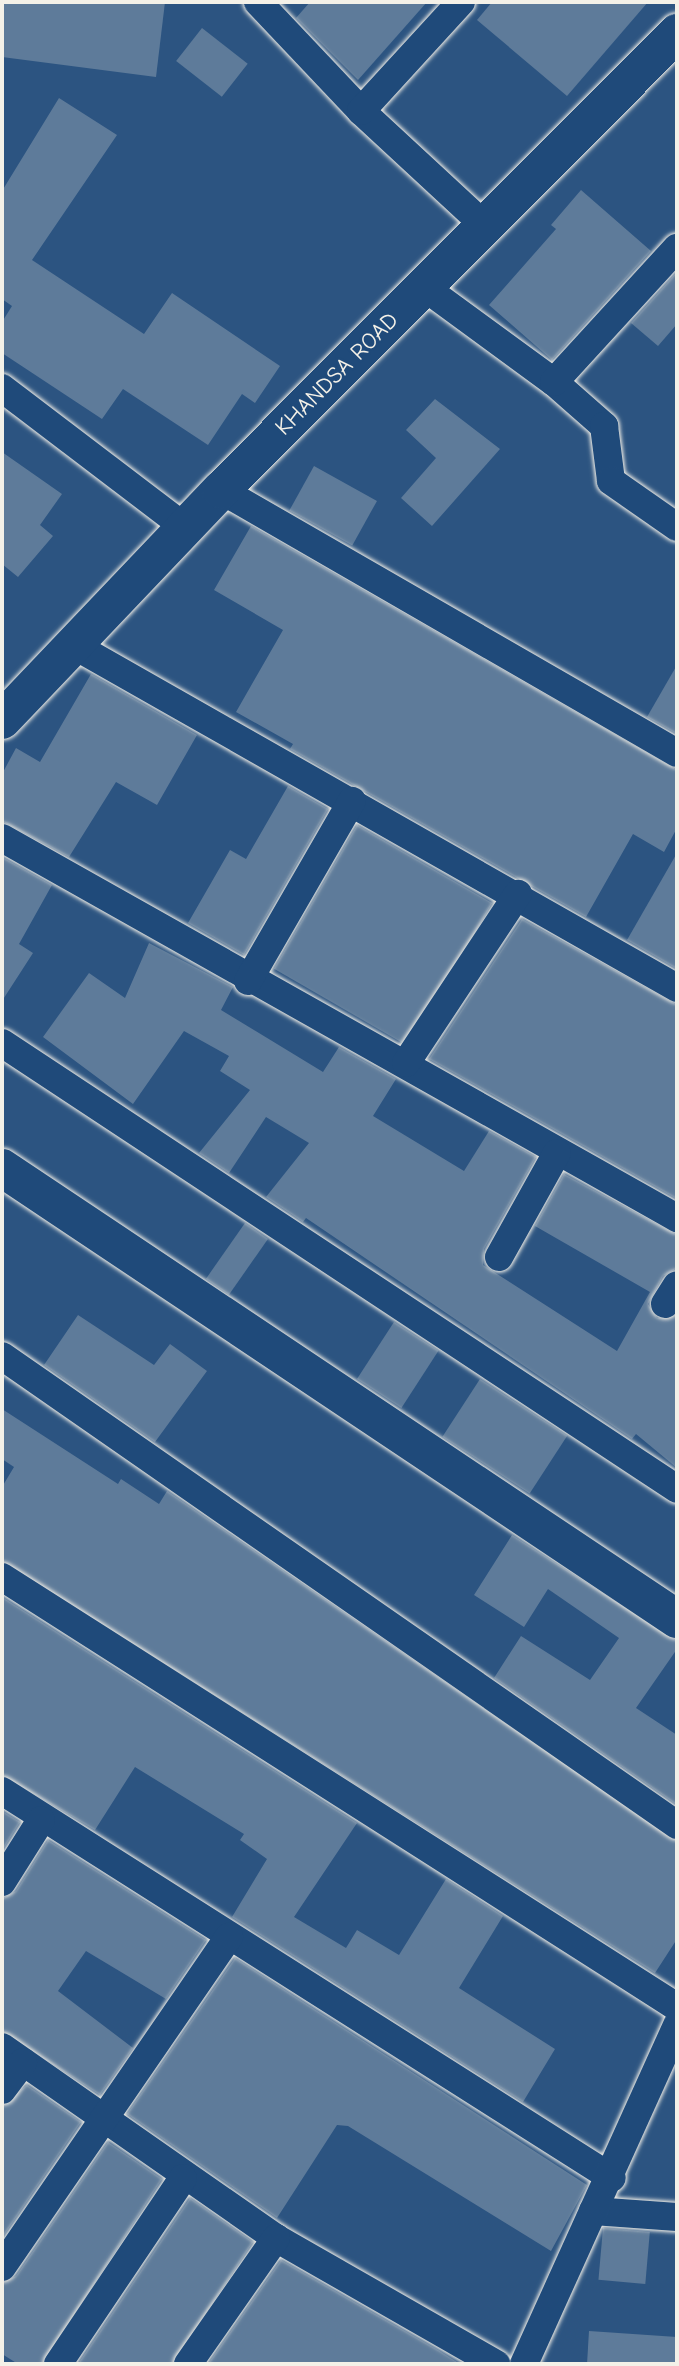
<!DOCTYPE html>
<html>
<head>
<meta charset="utf-8">
<style>
  body { margin:0 }
  #map { position:relative; width:679px; height:2366px; overflow:hidden; background:#2c5481; font-family:"Comic Neue",sans-serif }
  div>[style] { position:absolute }
  .building>* { inset:0; background:#5e7b9a; transform-origin:0 0 }
  .roads { filter:drop-shadow(0 0 2px #f4f1e8) drop-shadow(0 0 2px #f4f1e8) }
  .street>* { height:28px; margin:-14px; padding:0 14px; transform-origin:14px; border-radius:14px; background:#1f4a7a }
  .secondary>* { height:38px; margin:-19px; padding:0 19px; transform-origin:19px; border-radius:19px; background:#1f4a7a }
  span { translate:-50% -50%; white-space:nowrap; text-align:center; line-height:1.15; -webkit-text-stroke:5px #1f4a7a; paint-order:stroke }
  .street-label { font-size:23px; color:#f4f1e8 }
  .frame { position:absolute; inset:0; border:4px solid #f4f1e8; pointer-events:none }
</style>
</head>
<body>
<div id="map">
  <div class="building">
    <div style="clip-path:polygon(2px 2px,165px 2px,156px 77px,2px 57px)"></div>
    <div style="clip-path:polygon(310px 2px,427px 2px,358px 80px,296px 18px)"></div>
    <div style="clip-path:polygon(492px 2px,648px 2px,567px 96px,477px 20px)"></div>
    <div style="left:202px;top:28px;width:58px;height:42px;rotate:38deg"></div>
    <div style="clip-path:polygon(59px 98px,117px 135px,32px 260px,144px 334px,172px 293px,280px 366px,255px 403px,242px 394px,208px 445px,123px 389px,102px 419px,2px 353px,2px 322px,12px 306px,2px 299px,2px 191px)"></div>
    <div style="clip-path:polygon(581px 190px,651px 251px,552px 360px,489px 305px,556px 229px,551px 225px)"></div>
    <div style="clip-path:polygon(676px 273px,677px 324px,658px 346px,631px 323px)"></div>
    <div style="clip-path:polygon(435px 399px,500px 449px,432px 526px,401px 498px,436px 458px,406px 430px)"></div>
    <div style="clip-path:polygon(2px 452px,62px 494px,40px 525px,53px 536px,18px 577px,2px 564px)"></div>
    <div style="left:314px;top:466px;width:72px;height:51px;rotate:29deg"></div>
    <div style="clip-path:polygon(251px 526px,677px 770px,677px 828px,664px 852px,633px 834px,586px 917px,290px 749px,293px 744px,236px 712px,283px 630px,214px 590px)"></div>
    <div style="clip-path:polygon(677px 665px,677px 734px,647px 717px)"></div>
    <div style="clip-path:polygon(91px 674px,197px 735px,157px 805px,116px 782px,69px 857px,2px 821px,2px 774px,16px 748px,40px 762px)"></div>
    <div style="clip-path:polygon(288px 786px,328px 809px,244px 955px,188px 923px,230px 850px,246px 859px)"></div>
    <div style="left:357px;top:825px;width:156px;height:166px;rotate:30deg"></div>
    <div style="clip-path:polygon(677px 853px,677px 969px,627px 940px)"></div>
    <div style="clip-path:polygon(2px 857px,52px 885px,19px 944px,33px 953px,2px 1001px)"></div>
    <div style="clip-path:polygon(522px 919px,677px 1005px,677px 1199px,429px 1059px)"></div>
    <div style="clip-path:polygon(149px 943px,233px 987px,221px 1010px,323px 1072px,339px 1047px,396px 1079px,373px 1116px,464px 1171px,489px 1131px,536px 1157px,484px 1249px,483px 1265px,617px 1351px,650px 1292px,535px 1226px,564px 1174px,677px 1235px,677px 1268px,663px 1276px,648px 1304px,657px 1318px,677px 1315px,677px 1468px,636px 1434px,632px 1439px,306px 1218px,303px 1222px,266px 1197px,309px 1143px,266px 1117px,229px 1173px,199px 1153px,250px 1090px,220px 1071px,229px 1056px,184px 1031px,133px 1104px,43px 1037px,89px 973px,125px 998px)"></div>
    <div style="left:245px;top:1223px;width:28px;height:68px;rotate:35deg"></div>
    <div style="clip-path:polygon(78px 1315px,154px 1365px,170px 1344px,207px 1371px,155px 1442px,44px 1365px)"></div>
    <div style="left:394px;top:1322px;width:53px;height:68px;rotate:33deg"></div>
    <div style="left:480px;top:1379px;width:104px;height:69px;rotate:33deg"></div>
    <div style="clip-path:polygon(2px 1409px,118px 1484px,121px 1479px,159px 1504px,167px 1491px,677px 1841px,677px 1939px,655px 1973px,2px 1561px,2px 1487px,14px 1467px,2px 1459px)"></div>
    <div style="clip-path:polygon(512px 1535px,677px 1641px,677px 1649px,636px 1708px,677px 1735px,677px 1805px,494px 1678px,521px 1636px,590px 1680px,619px 1638px,548px 1589px,524px 1627px,474px 1595px)"></div>
    <div style="clip-path:polygon(2px 1597px,357px 1823px,294px 1917px,346px 1948px,357px 1930px,399px 1955px,446px 1879px,503px 1916px,459px 1988px,555px 2049px,523px 2102px,232px 1917px,267px 1859px,240px 1840px,244px 1834px,135px 1767px,95px 1830px,2px 1775px)"></div>
    <div style="clip-path:polygon(2px 1811px,20px 1822px,2px 1851px)"></div>
    <div style="clip-path:polygon(48px 1840px,206px 1940px,166px 1999px,86px 1951px,58px 1991px,133px 2048px,100px 2095px,2px 2031px,2px 1899px,16px 1891px)"></div>
    <div style="clip-path:polygon(235px 1958px,587px 2185px,551px 2251px,348px 2126px,337px 2125px,277px 2218px,127px 2114px)"></div>
    <div style="clip-path:polygon(27px 2085px,81px 2122px,2px 2238px,2px 2106px)"></div>
    <div style="clip-path:polygon(108px 2142px,162px 2179px,42px 2364px,18px 2364px,2px 2354px,2px 2283px,16px 2276px)"></div>
    <div style="clip-path:polygon(190px 2198px,253px 2242px,172px 2364px,78px 2364px)"></div>
    <div style="left:603px;top:2228px;width:47px;height:52px;rotate:5deg"></div>
    <div style="clip-path:polygon(281px 2260px,438px 2350px,460px 2364px,208px 2364px)"></div>
    <div style="clip-path:polygon(589px 2331px,677px 2337px,677px 2364px,587px 2364px)"></div>
  </div>
  <div class="roads">
    <div class="street">
      <div style="left:258px;top:2px;width:150px;rotate:46.6deg"></div>
      <div style="left:361px;top:111px;width:166px;rotate:42.8deg"></div>
      <div style="left:361px;top:111px;width:148px;rotate:-47.5deg"></div>
      <div style="left:424px;top:287px;width:161px;rotate:36.2deg"></div>
      <div style="left:554px;top:382px;width:67px;rotate:41.3deg"></div>
      <div style="left:604px;top:426px;width:55px;rotate:82.7deg"></div>
      <div style="left:611px;top:481px;width:80px;rotate:34.9deg"></div>
      <div style="left:554px;top:382px;width:182px;rotate:-47.5deg"></div>
      <div style="left:2px;top:388px;width:231px;rotate:37.3deg"></div>
      <div style="left:221px;top:490px;width:526px;rotate:29.97deg"></div>
      <div style="left:77px;top:647px;width:690px;rotate:29.61deg"></div>
      <div style="left:2px;top:838px;width:775px;rotate:29.38deg"></div>
      <div style="left:248px;top:981px;width:208px;rotate:-60deg"></div>
      <div style="left:2px;top:1043px;width:809px;rotate:33.45deg"></div>
      <div style="left:406px;top:1063px;width:203px;rotate:-56.5deg"></div>
      <div style="left:499px;top:1257px;width:119px;rotate:-60.9deg"></div>
      <div style="left:665px;top:1304px;width:22px;rotate:-58deg"></div>
      <div style="left:2px;top:1356px;width:822px;rotate:34.79deg"></div>
      <div style="left:2px;top:1577px;width:800px;rotate:32.5deg"></div>
      <div style="left:2px;top:1791px;width:722px;rotate:32.39deg"></div>
      <div style="left:2px;top:1882px;width:73px;rotate:-57.8deg"></div>
      <div style="left:2px;top:2047px;width:334px;rotate:34.9deg"></div>
      <div style="left:276px;top:2238px;width:254px;rotate:29.8deg"></div>
      <div style="left:2px;top:2090px;width:35px;rotate:-53deg"></div>
      <div style="left:593px;top:2211px;width:84px;rotate:4.1deg"></div>
      <div style="left:2px;top:2267px;width:401px;rotate:-55.5deg"></div>
      <div style="left:58px;top:2364px;width:224px;rotate:-56.1deg"></div>
      <div style="left:188px;top:2364px;width:154px;rotate:-55.1deg"></div>
      <div style="left:524px;top:2364px;width:372px;rotate:-65.7deg"></div>
    </div>
    <div class="secondary">
      <div style="left:2px;top:720px;width:318px;rotate:-46.4deg"></div>
      <div style="left:221px;top:490px;width:646px;rotate:-45.06deg"></div>
      <div style="left:2px;top:1168px;width:812px;rotate:33.75deg"></div>
    </div>
  </div>
  <div class="street-label">
    <span style="left:337px;top:374px;rotate:-45deg">KHANDSA ROAD</span>
  </div>
  <div class="frame"></div>
</div>
</body>
</html>
